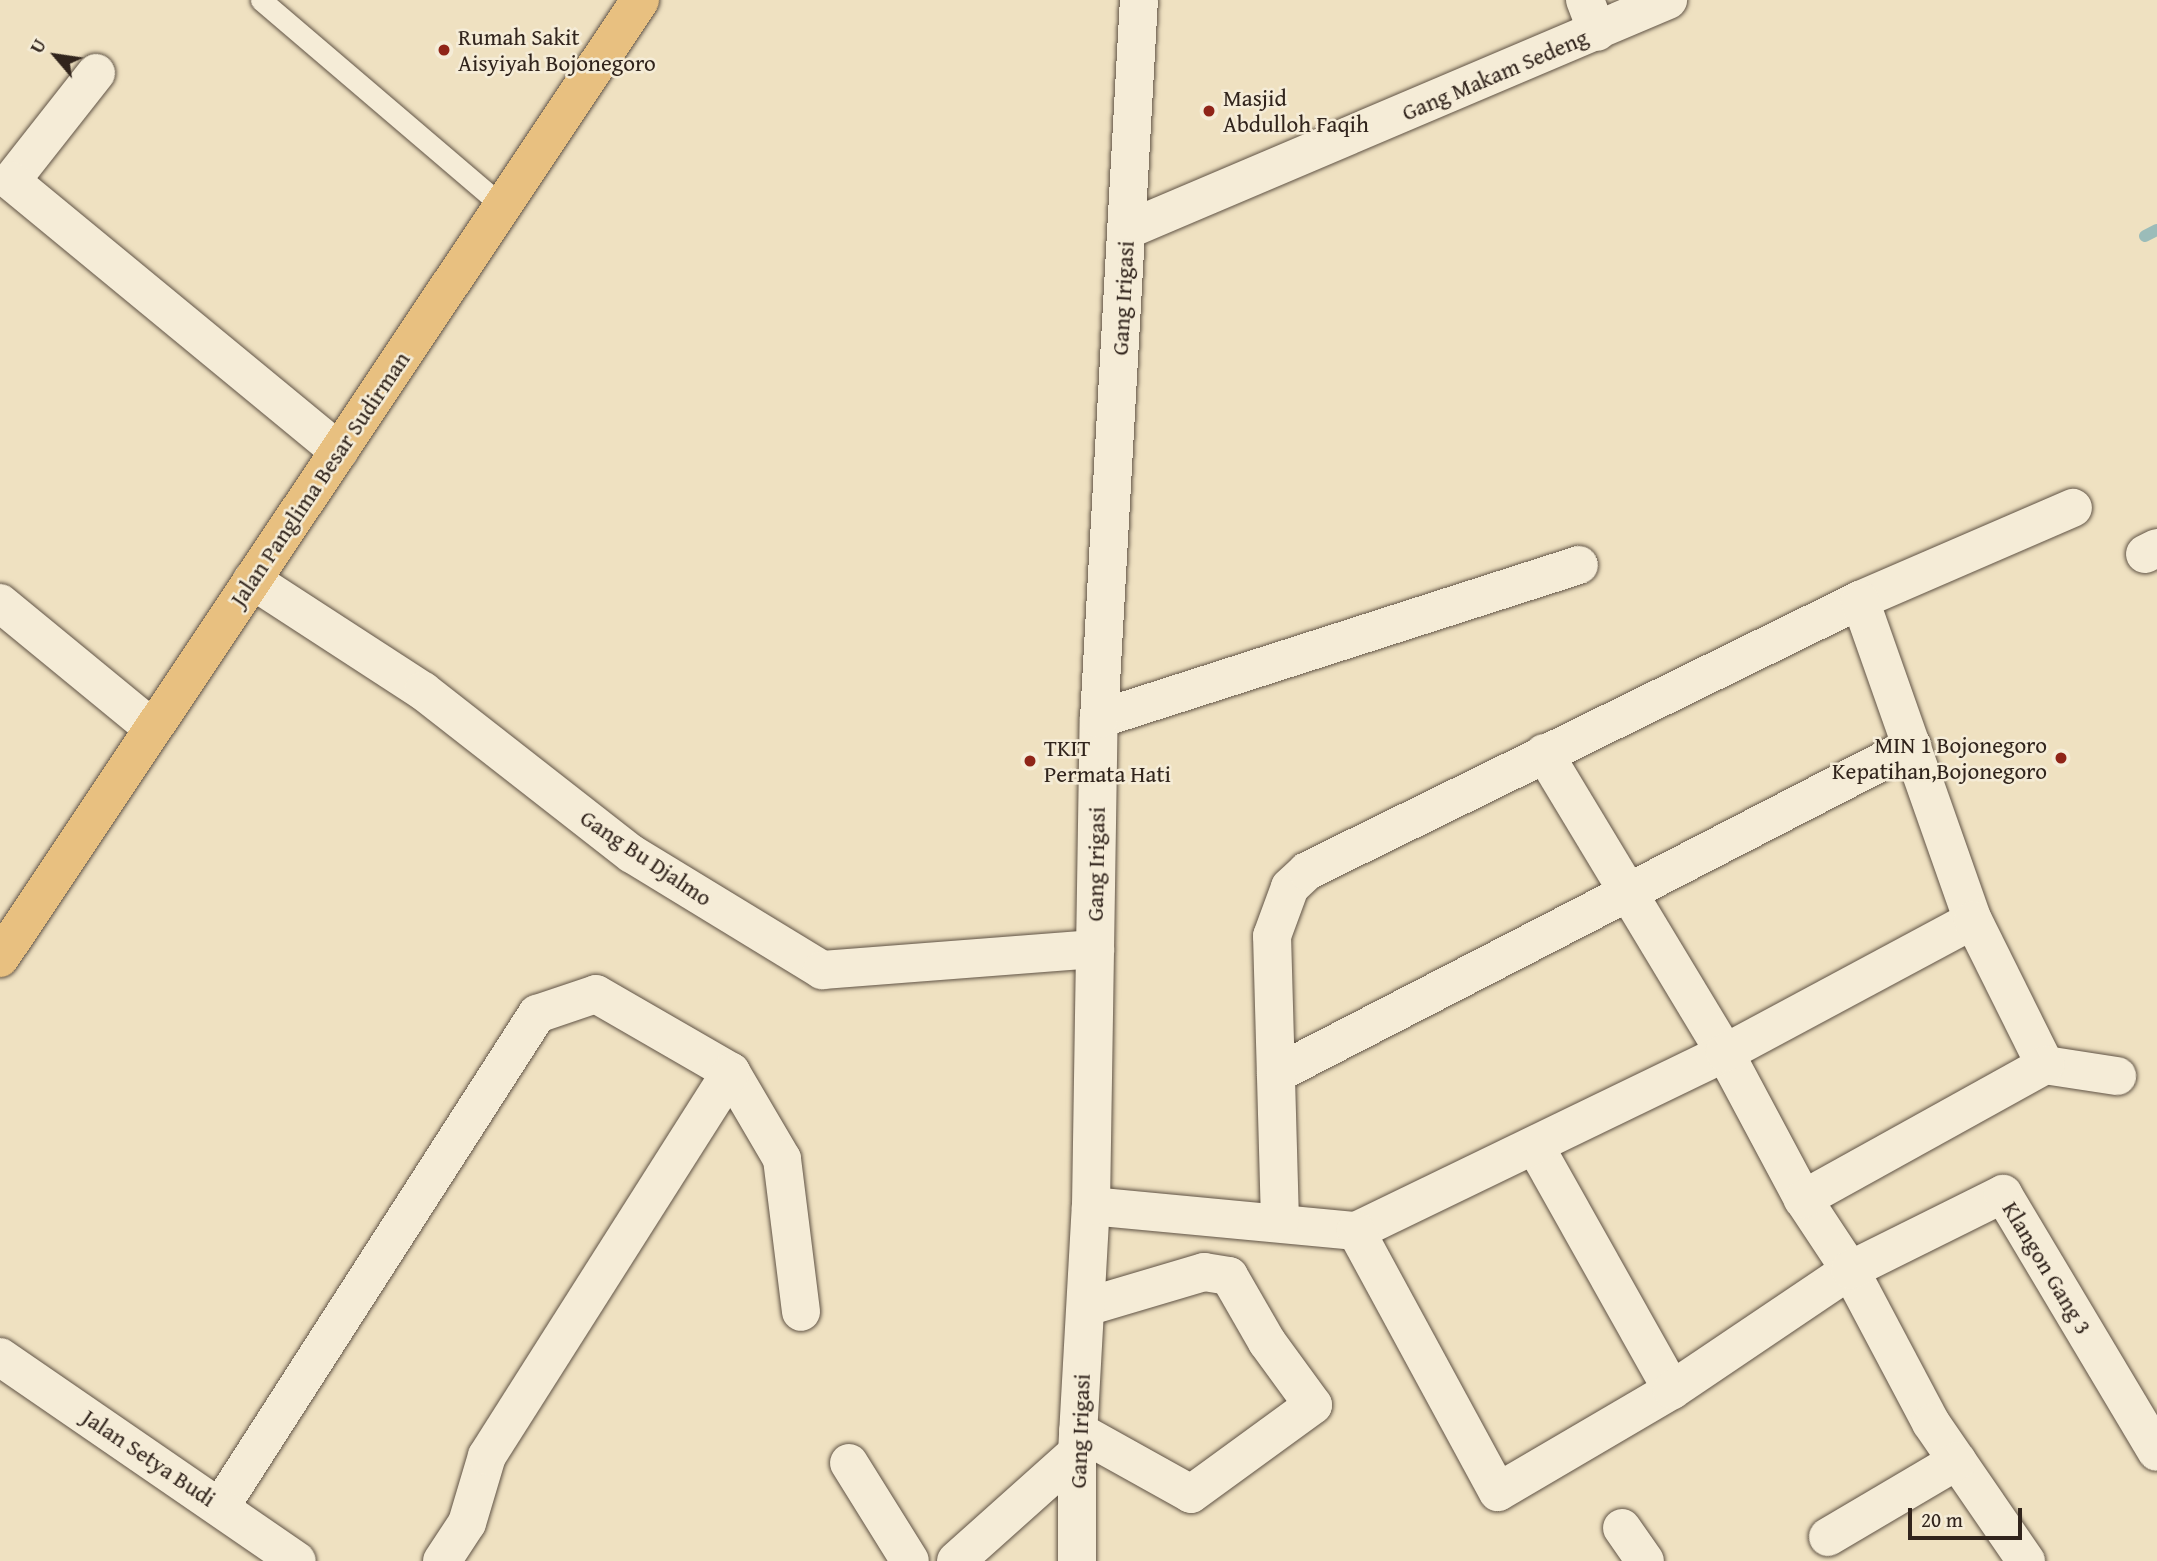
<!DOCTYPE html>
<html>
<head>
<meta charset="utf-8">
<style>
  body { margin:0 }
  #map { position:relative; width:2157px; height:1561px; overflow:hidden; background:#efe1c1; font-family:"Gentium Book Plus",serif }
  div>[style] { position:absolute }
  .stream>* { height:12px; margin:-6px; padding:0 6px; transform-origin:6px; border-radius:6px; background:#9bbcb9 }
  .roads { filter:drop-shadow(0 0 2px #605345) drop-shadow(0 0 2px #605345) }
  .service>* { height:21px; margin:-10.5px; padding:0 10.5px; transform-origin:10.5px; border-radius:10.5px; background:#f5ecd7 }
  .minor>* { height:38px; margin:-19px; padding:0 19px; transform-origin:19px; border-radius:19px; background:#f5ecd7 }
  .tertiary>* { height:38px; margin:-19px; padding:0 19px; transform-origin:19px; border-radius:19px; background:#f5ecd7 }
  .primary>* { height:38px; margin:-19px; padding:0 19px; transform-origin:19px; border-radius:19px; background:#e8c080 }
  .dots>* { width:19px; height:19px; translate:-50% -50%; box-sizing:border-box; border:4px solid #f5ecd7; border-radius:50% }
  span { translate:-50% -50%; white-space:nowrap; text-align:center; line-height:1.15; -webkit-text-stroke:5px #f5ecd7; paint-order:stroke }
  .poi-label { font-size:23px; color:#31241c }
  .left { translate:0 -50%; text-align:left }
  .right { translate:-100% -50%; text-align:right }
  .street-label { font-size:23px; color:#31241c }
  .north { position:absolute; left:21px; top:21px; width:70px; height:70px; -webkit-text-stroke:5px #f5ecd7; paint-order:stroke; rotate:299deg; font-size:19px; font-weight:700; line-height:28px; text-align:center; color:#31241c }
  .north::after { content:''; display:block; margin:auto; width:24px; height:32px; background:#31241c; clip-path:polygon(50% 0,100% 100%,50% 72%,0 100%) }
  .scale { position:absolute; left:1908px; top:1508px; width:114px; height:32px; box-sizing:border-box; border:4px solid #31241c; border-top:0; padding-left:9px; font-size:21px; line-height:24px; white-space:nowrap; color:#31241c; -webkit-text-stroke:5px #f5ecd7; paint-order:stroke }
</style>
</head>
<body>
<div id="map">
  <div class="stream">
    <div style="left:2145px;top:236px;width:13px;rotate:-27deg"></div>
  </div>
  <div class="roads">
    <div class="service">
      <div style="left:261px;top:0;width:318px;rotate:40.5deg"></div>
    </div>
    <div class="minor">
      <div style="left:1585px;top:0;width:34px;rotate:69deg"></div>
      <div style="left:96px;top:73px;width:137px;rotate:128.2deg"></div>
      <div style="left:11px;top:181px;width:425px;rotate:39.5deg"></div>
      <div style="left:1127px;top:230px;width:588px;rotate:-23.03deg"></div>
      <div style="left:2145px;top:554px;width:13px;rotate:-27deg"></div>
      <div style="left:252px;top:580px;width:204px;rotate:33deg"></div>
      <div style="left:423px;top:691px;width:265px;rotate:38deg"></div>
      <div style="left:632px;top:854px;width:223px;rotate:31.4deg"></div>
      <div style="left:822px;top:970px;width:274px;rotate:-4.4deg"></div>
      <div style="left:1860px;top:600px;width:232px;rotate:-23.4deg"></div>
      <div style="left:0;top:603px;width:197px;rotate:39.4deg"></div>
      <div style="left:1099px;top:719px;width:504px;rotate:-17.79deg"></div>
      <div style="left:1544px;top:753px;width:350px;rotate:58.9deg"></div>
      <div style="left:1725px;top:1053px;width:166px;rotate:61.9deg"></div>
      <div style="left:1803px;top:1199px;width:85px;rotate:56.5deg"></div>
      <div style="left:1850px;top:1270px;width:173px;rotate:62.1deg"></div>
      <div style="left:1931px;top:1423px;width:168px;rotate:55.5deg"></div>
      <div style="left:2045px;top:1065px;width:73px;rotate:8.7deg"></div>
      <div style="left:1276px;top:1074px;width:716px;rotate:-27.28deg"></div>
      <div style="left:1535px;top:1146px;width:280px;rotate:60.7deg"></div>
      <div style="left:1091px;top:1206px;width:266px;rotate:5.4deg"></div>
      <div style="left:1356px;top:1231px;width:410px;rotate:-25.8deg"></div>
      <div style="left:1725px;top:1053px;width:281px;rotate:-28.2deg"></div>
      <div style="left:1280px;top:1221px;width:285px;rotate:-91.6deg"></div>
      <div style="left:1272px;top:936px;width:52px;rotate:-69.8deg"></div>
      <div style="left:1290px;top:887px;width:23px;rotate:-43deg"></div>
      <div style="left:1307px;top:871px;width:616px;rotate:-26.11deg"></div>
      <div style="left:1860px;top:600px;width:339px;rotate:70.6deg"></div>
      <div style="left:1973px;top:920px;width:162px;rotate:63.6deg"></div>
      <div style="left:2045px;top:1065px;width:277px;rotate:151deg"></div>
      <div style="left:1356px;top:1231px;width:297px;rotate:61.5deg"></div>
      <div style="left:1498px;top:1492px;width:202px;rotate:-30.4deg"></div>
      <div style="left:1672px;top:1390px;width:215px;rotate:-34deg"></div>
      <div style="left:1850px;top:1270px;width:171px;rotate:-26.4deg"></div>
      <div style="left:2003px;top:1194px;width:300px;rotate:59.2deg"></div>
      <div style="left:1078px;top:1431px;width:129px;rotate:29.1deg"></div>
      <div style="left:1191px;top:1494px;width:151px;rotate:-36.1deg"></div>
      <div style="left:1313px;top:1405px;width:78px;rotate:-126.1deg"></div>
      <div style="left:1267px;top:1342px;width:76px;rotate:-119.9deg"></div>
      <div style="left:1229px;top:1276px;width:25px;rotate:-171deg"></div>
      <div style="left:1204px;top:1272px;width:123px;rotate:163.5deg"></div>
      <div style="left:849px;top:1463px;width:115px;rotate:58.1deg"></div>
      <div style="left:221px;top:1506px;width:585px;rotate:-57.29deg"></div>
      <div style="left:537px;top:1014px;width:62px;rotate:-18.7deg"></div>
      <div style="left:596px;top:994px;width:156px;rotate:30deg"></div>
      <div style="left:731px;top:1072px;width:101px;rotate:59.6deg"></div>
      <div style="left:782px;top:1159px;width:154px;rotate:82.9deg"></div>
      <div style="left:1622px;top:1528px;width:40px;rotate:55.1deg"></div>
      <div style="left:1828px;top:1537px;width:150px;rotate:-30.5deg"></div>
      <div style="left:442px;top:1561px;width:45px;rotate:-56.7deg"></div>
      <div style="left:467px;top:1523px;width:70px;rotate:-73.4deg"></div>
      <div style="left:487px;top:1456px;width:455px;rotate:-57.6deg"></div>
      <div style="left:956px;top:1561px;width:162px;rotate:-41.8deg"></div>
      <div style="left:1077px;top:1561px;width:108px;rotate:-90deg"></div>
      <div style="left:1077px;top:1453px;width:247px;rotate:-86.8deg"></div>
      <div style="left:1091px;top:1206px;width:487px;rotate:-89.1deg"></div>
      <div style="left:1099px;top:719px;width:720px;rotate:-86.82deg"></div>
    </div>
    <div class="tertiary">
      <div style="left:0;top:1357px;width:360px;rotate:34.5deg"></div>
    </div>
    <div class="primary">
      <div style="left:0;top:958px;width:1152px;rotate:-56.25deg"></div>
    </div>
  </div>
  <div class="dots">
    <div style="left:444px;top:50px;background:#8f2418"></div>
    <div style="left:1209px;top:111px;background:#8f2418"></div>
    <div style="left:2061px;top:758px;background:#8f2418"></div>
    <div style="left:1030px;top:761px;background:#8f2418"></div>
  </div>
  <div class="poi-label">
    <span class="left" style="left:458px;top:50px">Rumah Sakit<br>Aisyiyah Bojonegoro</span>
    <span class="left" style="left:1223px;top:111px">Masjid<br>Abdulloh Faqih</span>
    <span class="right" style="left:2047px;top:758px">MIN 1 Bojonegoro<br>Kepatihan,Bojonegoro</span>
    <span class="left" style="left:1044px;top:761px">TKIT<br>Permata Hati</span>
  </div>
  <div class="street-label">
    <span style="left:1495px;top:75px;rotate:-23deg">Gang Makam Sedeng</span>
    <span style="left:1123px;top:298px;rotate:-87deg">Gang Irigasi</span>
    <span style="left:320px;top:479px;rotate:-56deg">Jalan Panglima Besar Sudirman</span>
    <span style="left:646px;top:858px;rotate:34deg">Gang Bu Djalmo</span>
    <span style="left:1096px;top:864px;rotate:-89deg">Gang Irigasi</span>
    <span style="left:2047px;top:1268px;rotate:59deg">Klangon Gang 3</span>
    <span style="left:1080px;top:1431px;rotate:-88deg">Gang Irigasi</span>
    <span style="left:149px;top:1458px;rotate:34deg">Jalan Setya Budi</span>
  </div>
  <div class="north">U</div>
  <div class="scale">20 m</div>
</div>
</body>
</html>
